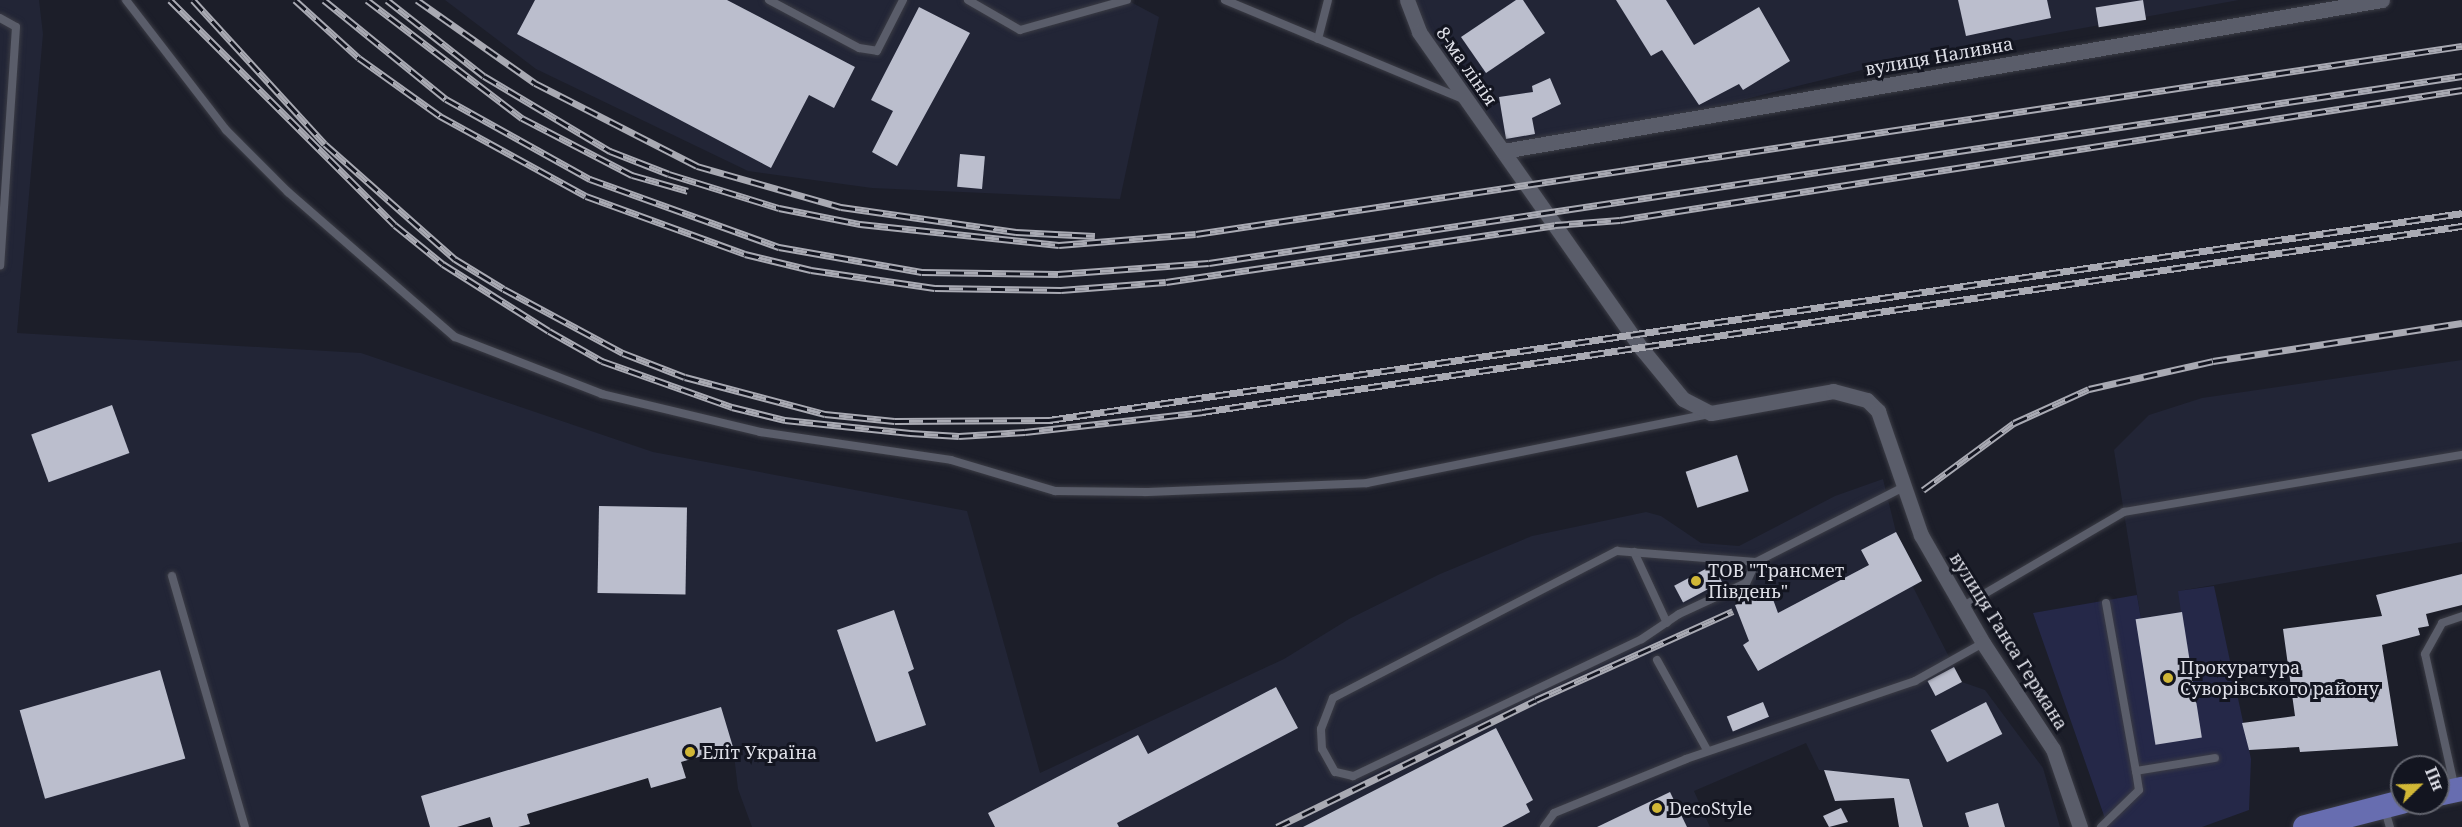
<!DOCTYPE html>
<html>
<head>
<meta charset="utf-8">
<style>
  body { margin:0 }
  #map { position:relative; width:2462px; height:827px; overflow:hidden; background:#1c1e29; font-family:"Noto Serif",serif }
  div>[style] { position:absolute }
  .built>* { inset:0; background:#222536 }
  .green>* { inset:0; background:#252848 }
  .building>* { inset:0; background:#bbbecd; transform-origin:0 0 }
  .roads { filter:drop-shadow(0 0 2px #3b3c45) drop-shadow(0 0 2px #3b3c45) }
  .service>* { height:8px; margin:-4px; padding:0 4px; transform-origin:4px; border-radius:4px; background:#5a5d6a }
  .minor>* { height:15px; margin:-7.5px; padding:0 7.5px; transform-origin:7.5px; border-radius:7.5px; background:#5a5d6a }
  .primary>* { height:24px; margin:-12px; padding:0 12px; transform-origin:12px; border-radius:12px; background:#676db0 }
  .rail>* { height:7px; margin-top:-3.5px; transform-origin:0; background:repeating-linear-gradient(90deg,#131520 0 14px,#a9aab3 0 28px); box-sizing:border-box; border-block:2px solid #a9aab3 }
  .dots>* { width:16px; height:16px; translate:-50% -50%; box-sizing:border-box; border:3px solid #131520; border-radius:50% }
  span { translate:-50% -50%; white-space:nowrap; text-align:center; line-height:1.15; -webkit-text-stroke:6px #131520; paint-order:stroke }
  .street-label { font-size:18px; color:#dedfe7 }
  .poi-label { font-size:18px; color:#dedfe7 }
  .left { translate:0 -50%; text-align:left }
  .north { position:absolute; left:2390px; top:755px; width:60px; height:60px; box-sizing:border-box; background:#131520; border:2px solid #646670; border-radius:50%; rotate:67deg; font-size:16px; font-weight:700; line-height:24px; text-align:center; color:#dedfe7 }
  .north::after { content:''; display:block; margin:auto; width:21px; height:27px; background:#d1b736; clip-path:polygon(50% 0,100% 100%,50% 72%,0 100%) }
</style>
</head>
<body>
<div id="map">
  <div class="built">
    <div style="clip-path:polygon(0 0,39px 0,43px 34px,17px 333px,361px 353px,653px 452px,967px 511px,1040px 773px,1284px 659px,1349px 619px,1440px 574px,1532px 536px,1646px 512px,1661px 516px,1701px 543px,1739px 546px,1835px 496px,1883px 479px,1896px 532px,1922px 581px,1913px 587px,1962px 682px,1985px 690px,2043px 768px,2060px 827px,1923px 827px,1908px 779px,1819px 770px,1806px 743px,1694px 791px,1710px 827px,752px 827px,738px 789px,733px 747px,456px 827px,0 827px)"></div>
    <div style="clip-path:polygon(445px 0,1127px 0,1159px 17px,1120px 199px,872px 188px,748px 171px,536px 69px)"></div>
    <div style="clip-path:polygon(1414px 0,2239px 0,1890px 63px,1698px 111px,1508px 144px,1426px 36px)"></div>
    <div style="clip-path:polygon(2462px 360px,2462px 542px,2179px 591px,2182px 612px,2141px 619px,2114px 450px,2149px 415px,2202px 398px)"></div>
  </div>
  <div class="green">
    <div style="clip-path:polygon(2214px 586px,2251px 759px,2249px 810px,2202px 827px,2108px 827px,2033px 613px,2137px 595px,2141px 619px,2181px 612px,2178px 591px)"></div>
  </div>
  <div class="building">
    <div style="clip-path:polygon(535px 0,727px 0,855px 67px,834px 108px,809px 95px,771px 168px,517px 34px)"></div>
    <div style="clip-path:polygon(1516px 0,1523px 0,1545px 33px,1486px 73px,1461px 37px)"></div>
    <div style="clip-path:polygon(1616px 0,1666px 0,1694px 45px,1759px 7px,1790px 61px,1743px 90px,1739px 84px,1699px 105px,1662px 50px,1651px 56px)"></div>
    <div style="clip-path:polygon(1958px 0,2047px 0,2051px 18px,1966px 36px)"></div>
    <div style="left:2143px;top:0;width:20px;height:48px;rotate:81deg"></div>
    <div style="clip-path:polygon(919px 7px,970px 33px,897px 166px,872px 152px,893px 111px,871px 100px)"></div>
    <div style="clip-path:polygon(1550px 78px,1561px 104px,1532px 118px,1535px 134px,1506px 139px,1499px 97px,1533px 92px,1532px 86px)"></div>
    <div style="left:960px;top:154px;width:25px;height:33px;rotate:5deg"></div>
    <div style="left:112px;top:405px;width:51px;height:86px;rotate:70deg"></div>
    <div style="left:1737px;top:455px;width:38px;height:54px;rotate:72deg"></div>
    <div style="left:599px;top:506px;width:88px;height:87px;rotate:1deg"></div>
    <div style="clip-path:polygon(1896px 532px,1922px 581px,1758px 671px,1743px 645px,1749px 641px,1735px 605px,1770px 591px,1778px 613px,1869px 565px,1861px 550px)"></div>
    <div style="left:1713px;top:565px;width:19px;height:44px;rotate:62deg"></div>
    <div style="clip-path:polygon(2462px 574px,2462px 605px,2426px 614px,2429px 626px,2418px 628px,2420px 635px,2382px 645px,2398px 746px,2300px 752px,2299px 747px,2249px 750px,2242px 723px,2295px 716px,2283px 629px,2382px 616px,2376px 595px)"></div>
    <div style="clip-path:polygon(894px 610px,914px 669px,908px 672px,926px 725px,876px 742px,837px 630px)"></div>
    <div style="left:2182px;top:612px;width:127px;height:47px;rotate:81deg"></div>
    <div style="left:1954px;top:667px;width:17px;height:30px;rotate:62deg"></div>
    <div style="left:160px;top:670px;width:92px;height:146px;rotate:74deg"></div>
    <div style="clip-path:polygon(1276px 687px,1298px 728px,1117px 823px,1119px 827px,995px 827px,988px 813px,1138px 735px,1148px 754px)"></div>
    <div style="left:1763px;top:702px;width:16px;height:39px;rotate:68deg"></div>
    <div style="left:1986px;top:702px;width:36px;height:62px;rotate:63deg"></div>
    <div style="clip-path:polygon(721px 707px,733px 747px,681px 762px,686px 778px,651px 788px,648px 778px,527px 814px,530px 824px,518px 827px,493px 827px,490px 817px,457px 827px,430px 827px,421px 796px)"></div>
    <div style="clip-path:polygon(1496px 728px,1533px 800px,1526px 804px,1530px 812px,1502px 827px,1303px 827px)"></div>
    <div style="clip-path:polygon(1824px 770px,1909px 779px,1923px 827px,1899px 827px,1894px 798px,1835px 801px)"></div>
    <div style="clip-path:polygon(1670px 792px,1687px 827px,1597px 827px)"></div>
    <div style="clip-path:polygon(1998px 803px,2005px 827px,1969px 827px,1965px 813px)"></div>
    <div style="clip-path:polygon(1841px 808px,1848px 822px,1829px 827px,1823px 816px)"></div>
  </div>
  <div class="roads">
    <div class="service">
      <div style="left:126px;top:0;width:164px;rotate:52.4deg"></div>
      <div style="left:226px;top:130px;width:88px;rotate:45deg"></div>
      <div style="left:288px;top:192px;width:221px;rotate:41deg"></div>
      <div style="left:455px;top:337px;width:158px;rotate:21.2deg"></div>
      <div style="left:602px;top:394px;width:163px;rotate:13.5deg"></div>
      <div style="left:760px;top:432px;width:193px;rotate:8.3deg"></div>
      <div style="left:951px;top:460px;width:109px;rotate:16.6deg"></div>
      <div style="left:1055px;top:491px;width:91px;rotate:0.6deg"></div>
      <div style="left:1146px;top:492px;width:221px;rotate:-2.3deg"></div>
      <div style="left:1367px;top:483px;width:350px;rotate:-11.4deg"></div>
      <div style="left:769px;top:0;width:102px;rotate:28.1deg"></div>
      <div style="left:859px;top:48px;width:18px;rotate:9deg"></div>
      <div style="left:877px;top:51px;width:57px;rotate:-63deg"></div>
      <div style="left:968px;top:0;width:60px;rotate:30deg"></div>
      <div style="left:1020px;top:30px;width:111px;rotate:-15.7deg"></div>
      <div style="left:1225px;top:0;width:258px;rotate:22.6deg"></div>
      <div style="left:0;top:18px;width:18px;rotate:29deg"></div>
      <div style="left:16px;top:27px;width:239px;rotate:93.8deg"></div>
      <div style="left:1318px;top:39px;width:40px;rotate:-75.6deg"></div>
      <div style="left:1634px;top:552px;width:78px;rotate:65.1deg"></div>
      <div style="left:1756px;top:562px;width:23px;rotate:115deg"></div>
      <div style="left:1746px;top:583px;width:74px;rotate:155.2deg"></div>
      <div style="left:1679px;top:614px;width:45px;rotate:146deg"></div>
      <div style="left:1642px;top:639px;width:320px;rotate:154.6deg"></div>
      <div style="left:1353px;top:776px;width:18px;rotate:-167deg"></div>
      <div style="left:1335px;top:772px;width:26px;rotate:-119deg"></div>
      <div style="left:1322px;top:749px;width:20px;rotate:-93deg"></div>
      <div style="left:1321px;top:729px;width:33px;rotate:-69deg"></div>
      <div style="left:1333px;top:698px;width:320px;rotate:-27.4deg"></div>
      <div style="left:1617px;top:551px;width:139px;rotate:4.5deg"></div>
      <div style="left:1756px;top:562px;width:166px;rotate:-26.9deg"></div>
      <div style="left:172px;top:576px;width:261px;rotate:73.8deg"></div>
      <div style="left:2106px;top:603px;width:171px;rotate:79.9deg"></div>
      <div style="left:1962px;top:607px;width:188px;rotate:-30.4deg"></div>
      <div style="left:2124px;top:512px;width:343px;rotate:-9.6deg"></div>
      <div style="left:1657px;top:660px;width:103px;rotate:60.9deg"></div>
      <div style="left:2455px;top:789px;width:138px;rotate:-102.5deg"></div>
      <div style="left:2425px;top:654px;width:35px;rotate:-61deg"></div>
      <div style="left:2442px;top:623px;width:21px;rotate:-19deg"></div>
      <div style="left:2385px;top:810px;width:18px;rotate:74deg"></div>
      <div style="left:1544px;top:827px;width:17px;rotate:-54deg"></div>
      <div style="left:1554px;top:813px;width:143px;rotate:-22.2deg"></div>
      <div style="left:1686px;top:759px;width:242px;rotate:-18.8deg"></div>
      <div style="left:1915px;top:681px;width:78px;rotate:-29.2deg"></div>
      <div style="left:2101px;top:827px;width:53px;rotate:-44.2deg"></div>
      <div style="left:2139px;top:790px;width:19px;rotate:-99deg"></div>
      <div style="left:2136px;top:771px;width:80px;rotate:-9.3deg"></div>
    </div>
    <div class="minor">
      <div style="left:1407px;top:0;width:34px;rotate:69deg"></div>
      <div style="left:1419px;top:32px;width:386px;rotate:54.9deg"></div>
      <div style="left:1641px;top:348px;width:66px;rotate:50.5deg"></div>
      <div style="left:1683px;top:399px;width:31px;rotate:27deg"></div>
      <div style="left:1711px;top:413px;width:124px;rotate:-10.2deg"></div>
      <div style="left:1833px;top:391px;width:35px;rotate:15deg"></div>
      <div style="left:1867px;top:400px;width:16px;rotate:45deg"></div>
      <div style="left:1878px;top:411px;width:131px;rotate:70.9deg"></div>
      <div style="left:1921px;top:535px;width:125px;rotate:60.1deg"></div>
      <div style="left:1983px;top:643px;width:127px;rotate:56.6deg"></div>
      <div style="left:2053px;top:749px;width:83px;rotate:70.9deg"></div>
      <div style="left:1503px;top:151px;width:892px;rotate:-9.75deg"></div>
    </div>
    <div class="primary">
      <div style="left:2438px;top:794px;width:25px;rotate:-12deg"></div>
      <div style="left:2305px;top:827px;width:100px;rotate:-14.5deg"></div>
    </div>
  </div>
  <div class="rail">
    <div style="left:170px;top:0;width:318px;rotate:45deg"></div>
    <div style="left:395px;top:225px;width:62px;rotate:39.1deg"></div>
    <div style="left:443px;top:264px;width:125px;rotate:32.3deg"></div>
    <div style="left:549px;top:331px;width:61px;rotate:29.5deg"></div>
    <div style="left:602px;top:361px;width:138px;rotate:19.5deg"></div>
    <div style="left:732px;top:407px;width:55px;rotate:13.8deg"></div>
    <div style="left:785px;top:420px;width:126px;rotate:5.9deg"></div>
    <div style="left:910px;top:433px;width:49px;rotate:3.5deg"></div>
    <div style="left:959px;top:436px;width:66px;rotate:-3.5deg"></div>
    <div style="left:1025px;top:432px;width:178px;rotate:-6.4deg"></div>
    <div style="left:1202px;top:412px;width:1274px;rotate:-8.4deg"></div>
    <div style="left:193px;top:0;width:195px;rotate:47.5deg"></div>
    <div style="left:325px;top:144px;width:174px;rotate:41.5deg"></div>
    <div style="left:455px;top:259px;width:57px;rotate:31.5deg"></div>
    <div style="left:504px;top:289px;width:135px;rotate:28.3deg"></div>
    <div style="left:623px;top:353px;width:66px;rotate:21.2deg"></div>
    <div style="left:685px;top:377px;width:145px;rotate:14.8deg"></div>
    <div style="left:825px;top:414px;width:70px;rotate:5.7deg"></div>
    <div style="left:895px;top:421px;width:154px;rotate:-0.4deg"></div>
    <div style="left:1049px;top:420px;width:1428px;rotate:-8.33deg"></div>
    <div style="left:295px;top:0;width:86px;rotate:42.2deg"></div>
    <div style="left:359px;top:58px;width:100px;rotate:35.6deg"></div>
    <div style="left:440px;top:116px;width:166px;rotate:28.7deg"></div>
    <div style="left:586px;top:196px;width:169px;rotate:20deg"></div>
    <div style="left:745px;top:254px;width:68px;rotate:13.6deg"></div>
    <div style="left:811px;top:270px;width:125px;rotate:8.3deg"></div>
    <div style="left:935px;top:288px;width:126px;rotate:0.9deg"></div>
    <div style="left:1061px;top:290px;width:105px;rotate:-4.4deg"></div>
    <div style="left:1166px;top:282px;width:393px;rotate:-8.3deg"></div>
    <div style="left:1555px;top:225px;width:65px;rotate:-4.4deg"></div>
    <div style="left:1620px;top:220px;width:852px;rotate:-8.78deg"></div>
    <div style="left:324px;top:0;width:157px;rotate:39.1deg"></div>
    <div style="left:446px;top:99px;width:165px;rotate:29.1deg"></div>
    <div style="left:590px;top:179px;width:201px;rotate:19.8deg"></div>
    <div style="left:779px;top:247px;width:145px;rotate:9.9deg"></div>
    <div style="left:922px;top:272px;width:136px;rotate:0.8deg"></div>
    <div style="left:1058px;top:274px;width:151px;rotate:-4.2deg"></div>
    <div style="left:1209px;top:263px;width:1267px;rotate:-8.49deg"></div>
    <div style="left:367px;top:0;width:195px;rotate:37.3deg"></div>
    <div style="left:522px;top:118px;width:124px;rotate:27.4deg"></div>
    <div style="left:632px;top:175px;width:58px;rotate:15.9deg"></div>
    <div style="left:387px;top:0;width:123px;rotate:38.1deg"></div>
    <div style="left:484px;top:76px;width:147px;rotate:30.8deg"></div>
    <div style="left:610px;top:151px;width:63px;rotate:21.3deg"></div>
    <div style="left:669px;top:174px;width:115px;rotate:17.2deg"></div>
    <div style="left:779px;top:208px;width:83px;rotate:11.2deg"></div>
    <div style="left:860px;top:224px;width:200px;rotate:6deg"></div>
    <div style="left:1059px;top:245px;width:137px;rotate:-4.6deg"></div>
    <div style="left:1196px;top:234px;width:1280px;rotate:-8.45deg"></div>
    <div style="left:417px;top:0;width:144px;rotate:35.1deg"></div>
    <div style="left:535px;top:83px;width:182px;rotate:27.1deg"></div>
    <div style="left:697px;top:166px;width:150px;rotate:15.9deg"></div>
    <div style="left:841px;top:207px;width:177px;rotate:8.1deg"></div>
    <div style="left:1016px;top:232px;width:79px;rotate:2.9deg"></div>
    <div style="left:1923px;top:490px;width:113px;rotate:-36.4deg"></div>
    <div style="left:2014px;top:423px;width:82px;rotate:-24.4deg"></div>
    <div style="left:2089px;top:389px;width:127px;rotate:-12.7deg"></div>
    <div style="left:2213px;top:361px;width:252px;rotate:-8.7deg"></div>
    <div style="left:1277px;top:827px;width:288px;rotate:-26.1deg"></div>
    <div style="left:1536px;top:700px;width:216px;rotate:-24.3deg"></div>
  </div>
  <div class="dots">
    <div style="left:1696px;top:581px;background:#d1b736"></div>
    <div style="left:2168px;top:678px;background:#d1b736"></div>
    <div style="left:690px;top:752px;background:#d1b736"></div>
    <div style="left:1657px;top:808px;background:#d1b736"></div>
  </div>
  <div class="street-label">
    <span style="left:1939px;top:56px;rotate:-10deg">вулиця Наливна</span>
    <span style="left:1467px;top:66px;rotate:55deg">8-ма лінія</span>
    <span style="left:2009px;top:641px;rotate:58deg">вулиця Ганса Германа</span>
  </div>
  <div class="poi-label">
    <span class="left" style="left:1708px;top:581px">ТОВ "Трансмет<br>Південь"</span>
    <span class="left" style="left:2180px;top:678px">Прокуратура<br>Суворівського району</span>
    <span class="left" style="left:702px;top:752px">Еліт Україна</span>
    <span class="left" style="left:1669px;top:808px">DecoStyle</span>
  </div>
  <div class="north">Пн</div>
</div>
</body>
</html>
